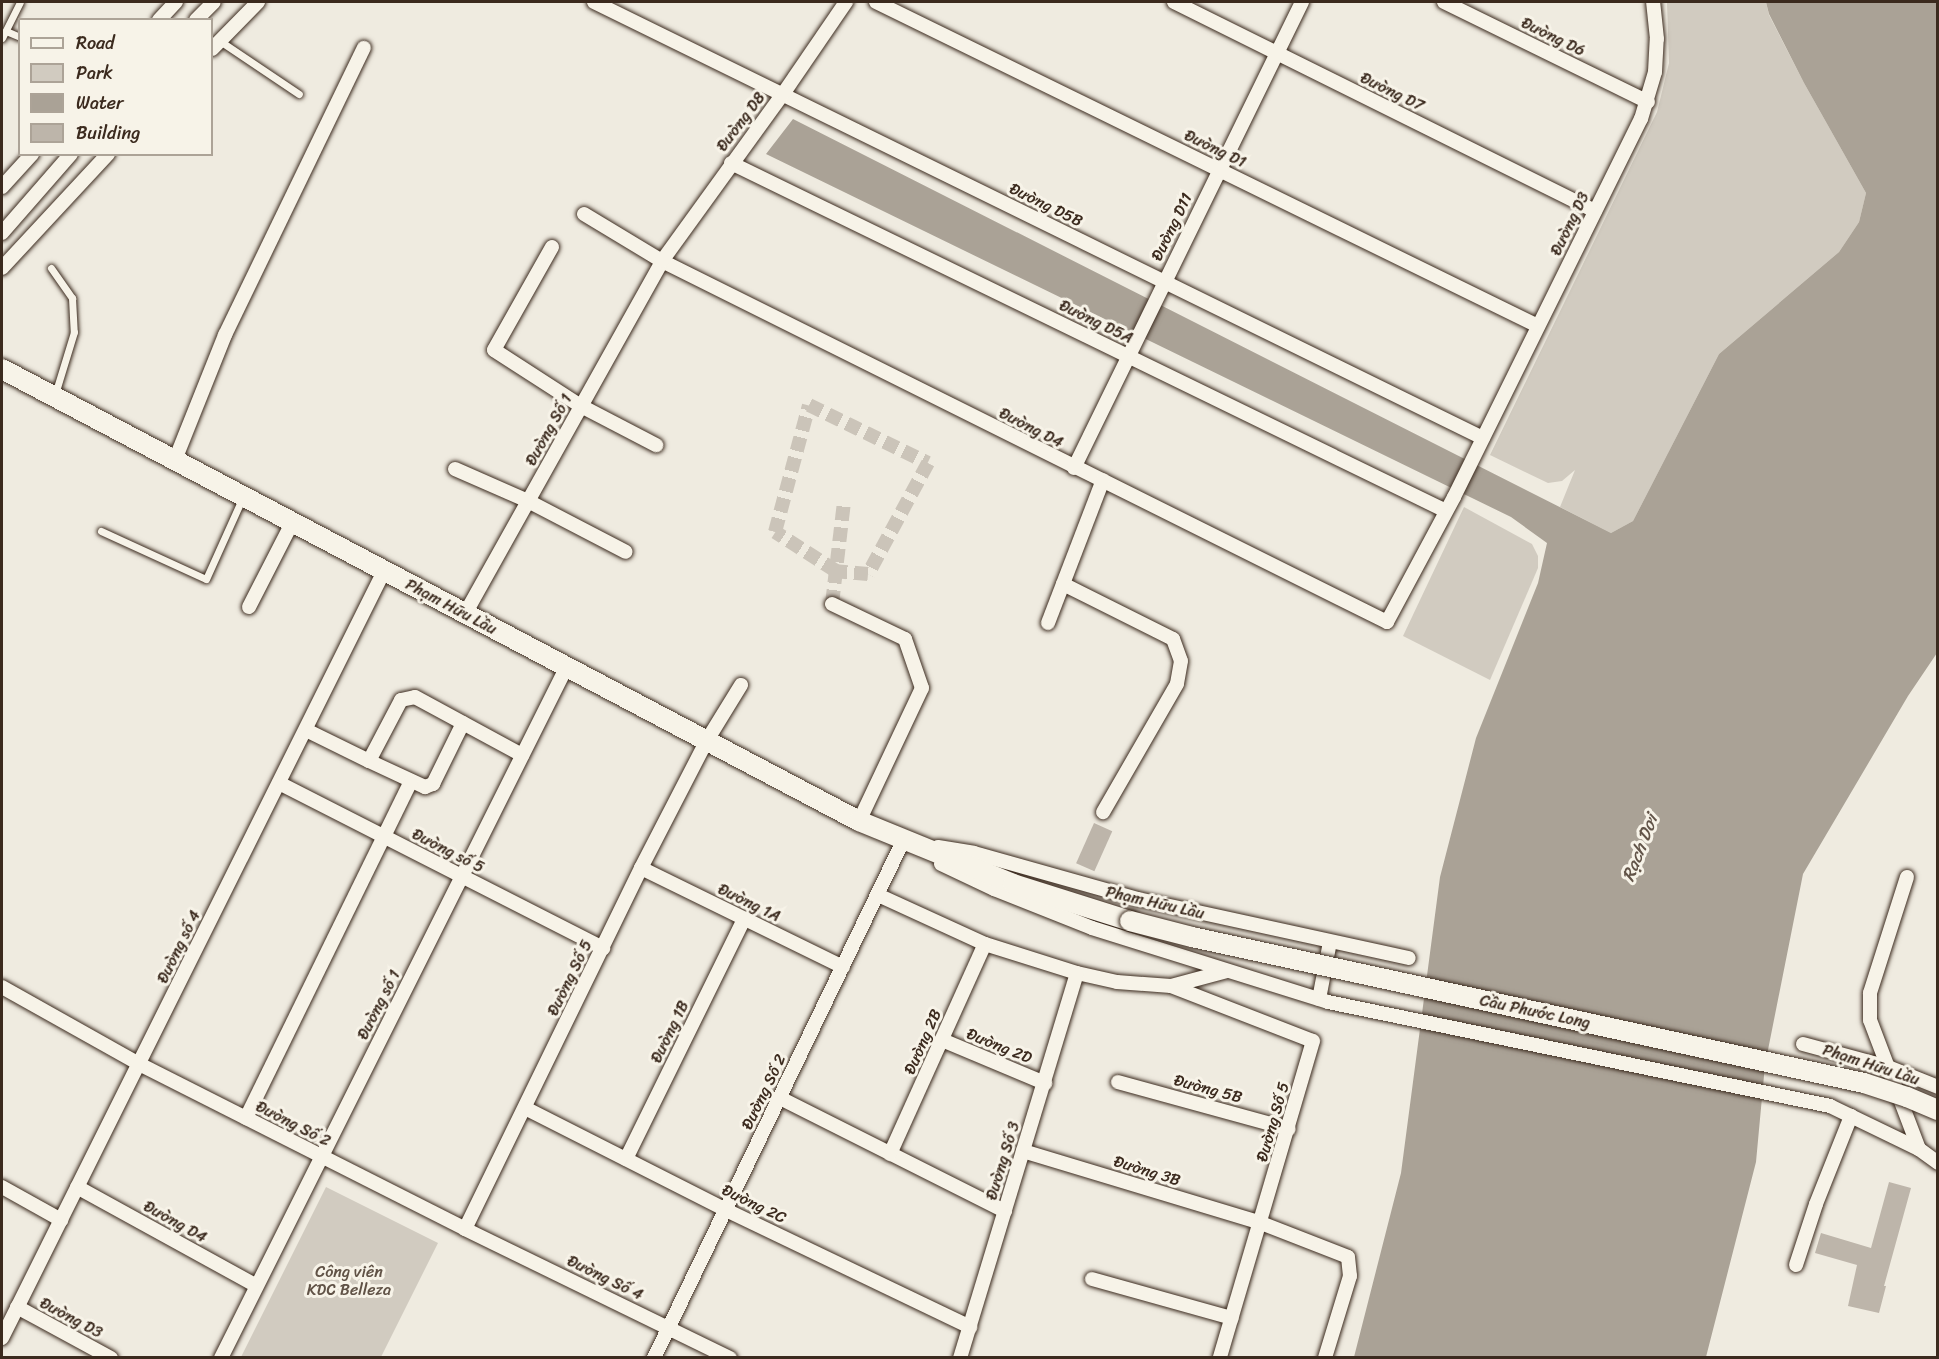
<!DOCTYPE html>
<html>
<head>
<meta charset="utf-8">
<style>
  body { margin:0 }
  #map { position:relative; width:1939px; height:1359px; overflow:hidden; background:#efebe0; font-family:Sriracha,sans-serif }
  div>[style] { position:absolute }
  .green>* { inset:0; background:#d1cbc0 }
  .water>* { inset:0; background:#aaa296 }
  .building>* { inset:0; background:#bdb5aa; transform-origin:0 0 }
  .minor-tunnel>* { height:14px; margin-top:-7px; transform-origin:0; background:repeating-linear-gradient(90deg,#cbc4b9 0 14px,transparent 0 21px) }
  .roads { filter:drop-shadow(0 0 2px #3b2a1e) drop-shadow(0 0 2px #3b2a1e) }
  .service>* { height:7px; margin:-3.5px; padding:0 3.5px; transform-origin:3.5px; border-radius:3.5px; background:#f7f3e8 }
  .minor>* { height:14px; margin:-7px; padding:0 7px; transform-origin:7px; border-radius:7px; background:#f7f3e8 }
  .secondary>* { height:20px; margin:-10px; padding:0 10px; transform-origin:10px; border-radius:10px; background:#f7f3e8 }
  .bridges { filter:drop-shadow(0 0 2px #3b2a1e) drop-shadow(0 0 2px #3b2a1e) }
  .secondary-bridge>* { height:20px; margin:-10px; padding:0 10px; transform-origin:10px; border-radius:10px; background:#f7f3e8 }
  span { translate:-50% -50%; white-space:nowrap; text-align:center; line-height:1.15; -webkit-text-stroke:6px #f7f3e8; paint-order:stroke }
  .street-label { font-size:16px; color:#3b2a1e }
  .park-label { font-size:16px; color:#605246 }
  .water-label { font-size:18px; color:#625448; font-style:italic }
  .frame { position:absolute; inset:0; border:3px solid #3b2a1e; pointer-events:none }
  .legend { position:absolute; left:18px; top:18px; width:195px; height:138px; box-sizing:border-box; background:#f7f3e8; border:2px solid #aca397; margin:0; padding:8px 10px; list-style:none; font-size:18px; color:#3b2a1e }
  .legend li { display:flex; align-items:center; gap:12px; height:30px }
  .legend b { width:30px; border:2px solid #aca397 }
</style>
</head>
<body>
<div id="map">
  <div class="green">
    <div style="clip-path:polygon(1667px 2px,1766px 2px,1769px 15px,1804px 83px,1866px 193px,1859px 222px,1839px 252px,1719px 354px,1633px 521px,1611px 533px,1560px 507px,1575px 470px,1562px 481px,1548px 483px,1490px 455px,1657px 112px,1669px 63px)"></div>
    <div style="clip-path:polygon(1464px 507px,1532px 544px,1538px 556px,1538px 568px,1490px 680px,1403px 636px)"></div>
    <div style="clip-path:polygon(326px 1187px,438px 1243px,381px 1357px,241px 1357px)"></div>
  </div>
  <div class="water">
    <div style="clip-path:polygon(1766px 2px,1937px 2px,1937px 653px,1908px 696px,1803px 874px,1765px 1065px,1756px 1162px,1706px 1357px,1354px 1357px,1401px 1173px,1440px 877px,1476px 738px,1538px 583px,1547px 543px,1511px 517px,766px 154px,793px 119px,1611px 533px,1633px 521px,1719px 354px,1839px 252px,1859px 222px,1866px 193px,1804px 83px,1769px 14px)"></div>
  </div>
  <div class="building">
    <div style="left:1094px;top:823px;width:20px;height:44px;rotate:24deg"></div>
    <div style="clip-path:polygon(1889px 1182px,1911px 1188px,1884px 1286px,1886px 1286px,1879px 1313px,1848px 1306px,1857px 1265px,1815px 1253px,1821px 1233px,1871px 1248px)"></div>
  </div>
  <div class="minor-tunnel">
    <div style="left:809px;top:405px;width:132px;rotate:26deg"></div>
    <div style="left:928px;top:463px;width:126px;rotate:118.4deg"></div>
    <div style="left:868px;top:574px;width:32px;rotate:-175deg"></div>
    <div style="left:836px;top:571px;width:72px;rotate:-147.4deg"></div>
    <div style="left:775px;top:532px;width:131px;rotate:-75deg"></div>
    <div style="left:832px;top:604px;width:103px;rotate:-83.3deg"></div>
  </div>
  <div class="roads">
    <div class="service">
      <div style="left:6px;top:31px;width:15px;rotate:23deg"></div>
      <div style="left:2px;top:38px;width:40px;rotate:-63.4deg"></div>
      <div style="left:220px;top:41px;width:95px;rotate:33.9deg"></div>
      <div style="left:51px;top:268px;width:37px;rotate:55deg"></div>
      <div style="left:72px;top:298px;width:34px;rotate:87deg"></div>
      <div style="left:74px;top:332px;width:65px;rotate:107deg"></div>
      <div style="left:101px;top:531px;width:115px;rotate:24.6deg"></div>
      <div style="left:206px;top:579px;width:88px;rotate:-65.8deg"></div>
    </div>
    <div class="minor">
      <div style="left:594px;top:2px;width:990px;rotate:26.13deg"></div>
      <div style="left:876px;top:2px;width:737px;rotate:26.08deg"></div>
      <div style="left:1174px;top:2px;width:470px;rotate:26.4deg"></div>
      <div style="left:1444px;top:2px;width:227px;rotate:26.1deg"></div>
      <div style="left:159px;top:20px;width:25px;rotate:-47deg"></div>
      <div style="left:196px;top:20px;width:25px;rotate:-45deg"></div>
      <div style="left:212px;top:49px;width:66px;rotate:-45.6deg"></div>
      <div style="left:731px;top:163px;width:795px;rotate:25.95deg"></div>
      <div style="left:2px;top:187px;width:45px;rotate:-47.7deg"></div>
      <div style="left:584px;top:214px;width:91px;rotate:31.1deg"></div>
      <div style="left:662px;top:261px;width:810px;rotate:26.47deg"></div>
      <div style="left:1387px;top:622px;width:142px;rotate:-61.8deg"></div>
      <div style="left:1454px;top:497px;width:422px;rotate:-63.7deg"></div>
      <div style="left:1641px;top:119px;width:49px;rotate:-73.4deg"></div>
      <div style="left:1655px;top:72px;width:33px;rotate:-87deg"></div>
      <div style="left:1657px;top:39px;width:37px;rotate:-96deg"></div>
      <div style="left:2px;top:233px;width:105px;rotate:-48.9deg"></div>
      <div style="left:552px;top:247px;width:118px;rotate:119.4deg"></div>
      <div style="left:494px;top:350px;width:103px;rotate:32.8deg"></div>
      <div style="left:581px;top:406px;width:85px;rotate:27.5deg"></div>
      <div style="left:2px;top:268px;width:156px;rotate:-47.1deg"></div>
      <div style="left:175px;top:460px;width:135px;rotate:-68.2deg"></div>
      <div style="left:225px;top:335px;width:319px;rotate:-64.2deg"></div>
      <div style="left:1074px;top:468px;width:519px;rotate:-63.93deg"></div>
      <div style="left:455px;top:469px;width:80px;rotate:23.7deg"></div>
      <div style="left:528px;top:501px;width:110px;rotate:27.5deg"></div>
      <div style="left:1063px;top:584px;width:123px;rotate:26.6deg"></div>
      <div style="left:1173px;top:639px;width:23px;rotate:70deg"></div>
      <div style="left:1181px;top:661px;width:23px;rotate:100deg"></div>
      <div style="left:1177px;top:684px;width:148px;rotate:120deg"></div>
      <div style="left:832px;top:604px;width:81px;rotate:25.6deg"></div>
      <div style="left:905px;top:639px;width:52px;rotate:70.9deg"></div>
      <div style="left:922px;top:688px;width:147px;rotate:115.3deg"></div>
      <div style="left:249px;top:607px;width:94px;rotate:-62.9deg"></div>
      <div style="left:465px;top:614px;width:404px;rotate:-60.8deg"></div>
      <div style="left:662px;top:261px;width:206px;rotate:-54.1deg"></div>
      <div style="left:783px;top:94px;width:112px;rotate:-55.6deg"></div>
      <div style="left:1048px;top:623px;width:153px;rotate:-69deg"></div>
      <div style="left:306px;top:730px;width:70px;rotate:26.2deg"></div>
      <div style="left:369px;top:761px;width:69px;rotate:-62.3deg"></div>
      <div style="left:401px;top:700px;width:14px;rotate:-12deg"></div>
      <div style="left:415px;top:697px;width:122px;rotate:28.5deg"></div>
      <div style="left:369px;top:761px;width:62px;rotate:24.9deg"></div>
      <div style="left:425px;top:787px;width:9px;rotate:-21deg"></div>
      <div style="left:433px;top:784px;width:68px;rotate:-63.8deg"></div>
      <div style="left:279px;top:783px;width:364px;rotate:27deg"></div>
      <div style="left:938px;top:847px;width:36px;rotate:9deg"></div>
      <div style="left:974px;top:853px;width:170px;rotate:15.7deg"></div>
      <div style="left:1138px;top:899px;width:277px;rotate:12.3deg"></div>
      <div style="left:941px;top:864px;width:59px;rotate:25.3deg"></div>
      <div style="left:994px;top:889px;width:105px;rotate:21.7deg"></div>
      <div style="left:1092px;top:928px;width:247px;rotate:17.4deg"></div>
      <div style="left:1328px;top:1002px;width:513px;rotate:11.7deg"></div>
      <div style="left:1830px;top:1106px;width:99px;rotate:25.8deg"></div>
      <div style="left:1919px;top:1149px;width:24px;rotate:36deg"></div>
      <div style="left:641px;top:868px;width:225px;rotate:26.1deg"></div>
      <div style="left:1907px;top:877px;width:122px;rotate:107.7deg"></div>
      <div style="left:1870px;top:993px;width:27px;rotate:90deg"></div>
      <div style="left:1870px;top:1020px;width:138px;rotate:69.2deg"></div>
      <div style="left:878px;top:895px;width:118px;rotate:24.6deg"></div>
      <div style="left:985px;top:944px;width:96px;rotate:17.5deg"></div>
      <div style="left:1077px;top:973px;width:41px;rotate:12.7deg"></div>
      <div style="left:1117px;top:982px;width:54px;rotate:4.2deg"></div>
      <div style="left:1171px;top:986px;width:58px;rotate:-15deg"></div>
      <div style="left:1171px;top:986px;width:152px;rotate:21.2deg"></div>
      <div style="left:1313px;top:1041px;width:330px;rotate:106.4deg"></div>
      <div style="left:2px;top:987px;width:157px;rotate:29.3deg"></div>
      <div style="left:139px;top:1064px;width:365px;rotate:26.8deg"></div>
      <div style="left:465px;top:1229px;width:295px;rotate:26deg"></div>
      <div style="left:1319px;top:999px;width:58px;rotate:-79.1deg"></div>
      <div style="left:942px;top:1040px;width:112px;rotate:22.7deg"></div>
      <div style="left:1803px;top:1044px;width:88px;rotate:15.1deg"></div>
      <div style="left:1888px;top:1067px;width:54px;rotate:21.8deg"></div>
      <div style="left:1118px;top:1082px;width:177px;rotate:15.4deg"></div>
      <div style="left:780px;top:1098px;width:252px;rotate:26.7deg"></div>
      <div style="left:525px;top:1108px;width:225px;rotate:26.9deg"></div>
      <div style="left:726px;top:1210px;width:271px;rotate:25.6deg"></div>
      <div style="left:246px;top:1118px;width:375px;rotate:-63.9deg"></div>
      <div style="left:1023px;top:1151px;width:249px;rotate:16.8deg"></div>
      <div style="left:1261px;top:1223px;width:93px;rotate:21.3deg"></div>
      <div style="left:1348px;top:1257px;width:19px;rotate:84deg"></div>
      <div style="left:1350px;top:1276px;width:86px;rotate:107deg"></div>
      <div style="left:890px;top:1154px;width:230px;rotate:-65.7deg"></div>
      <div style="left:626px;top:1159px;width:267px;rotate:-63.8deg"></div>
      <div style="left:2px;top:1187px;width:68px;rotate:29.2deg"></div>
      <div style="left:77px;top:1187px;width:205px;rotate:28.8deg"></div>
      <div style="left:465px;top:1229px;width:402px;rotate:-64deg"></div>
      <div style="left:641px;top:868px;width:142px;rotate:-62.7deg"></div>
      <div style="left:706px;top:742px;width:67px;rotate:-58.4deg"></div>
      <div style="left:1796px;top:1265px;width:64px;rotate:-71.8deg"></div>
      <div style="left:1816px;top:1204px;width:95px;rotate:-68.3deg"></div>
      <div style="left:1092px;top:1279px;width:145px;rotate:15.6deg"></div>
      <div style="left:17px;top:1307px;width:107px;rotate:28.5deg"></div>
      <div style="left:2px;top:1338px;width:857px;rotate:-63.52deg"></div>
      <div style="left:221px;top:1358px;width:771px;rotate:-63.43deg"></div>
      <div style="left:654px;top:1358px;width:574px;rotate:-64.28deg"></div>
      <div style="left:960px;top:1358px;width:402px;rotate:-73.1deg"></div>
    </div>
    <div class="secondary">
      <div style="left:2px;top:369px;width:969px;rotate:27.81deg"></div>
      <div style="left:859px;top:821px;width:166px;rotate:22.2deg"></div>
      <div style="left:1013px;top:884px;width:123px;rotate:17.5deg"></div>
    </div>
  </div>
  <div class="bridges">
    <div class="secondary-bridge">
      <div style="left:1130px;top:921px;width:64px;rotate:14.5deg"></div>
      <div style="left:1192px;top:937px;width:688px;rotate:12.26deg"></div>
      <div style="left:1864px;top:1083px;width:45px;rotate:18deg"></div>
      <div style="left:1907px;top:1097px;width:34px;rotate:23deg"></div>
    </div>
  </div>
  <div class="street-label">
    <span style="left:1553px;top:37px;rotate:26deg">Đường D6</span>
    <span style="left:1392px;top:92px;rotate:26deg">Đường D7</span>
    <span style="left:741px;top:122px;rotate:-53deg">Đường D8</span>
    <span style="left:1215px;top:149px;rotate:26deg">Đường D1</span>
    <span style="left:1046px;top:205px;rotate:26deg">Đường D5B</span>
    <span style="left:1570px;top:224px;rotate:-64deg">Đường D3</span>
    <span style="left:1172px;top:227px;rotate:-64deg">Đường D11</span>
    <span style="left:1096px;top:322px;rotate:26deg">Đường D5A</span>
    <span style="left:1031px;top:428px;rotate:27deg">Đường D4</span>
    <span style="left:549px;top:430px;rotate:-61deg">Đường Số 1</span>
    <span style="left:451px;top:607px;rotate:28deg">Phạm Hữu Lầu</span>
    <span style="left:448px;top:851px;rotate:27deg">Đường số 5</span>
    <span style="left:749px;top:903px;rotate:26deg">Đường 1A</span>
    <span style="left:1155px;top:903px;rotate:13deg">Phạm Hữu Lầu</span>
    <span style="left:179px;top:947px;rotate:-64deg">Đường số 4</span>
    <span style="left:570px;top:978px;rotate:-64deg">Đường Số 5</span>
    <span style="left:379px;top:1005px;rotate:-63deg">Đường số 1</span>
    <span style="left:1535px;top:1012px;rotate:12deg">Cầu Phước Long</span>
    <span style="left:670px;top:1032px;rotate:-64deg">Đường 1B</span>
    <span style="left:923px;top:1042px;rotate:-66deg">Đường 2B</span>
    <span style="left:999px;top:1046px;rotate:22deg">Đường 2D</span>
    <span style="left:1871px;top:1065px;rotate:18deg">Phạm Hữu Lầu</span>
    <span style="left:1208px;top:1089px;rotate:15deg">Đường 5B</span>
    <span style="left:764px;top:1092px;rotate:-64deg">Đường Số 2</span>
    <span style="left:1273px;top:1122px;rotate:-74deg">Đường Số 5</span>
    <span style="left:293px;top:1124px;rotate:27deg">Đường Số 2</span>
    <span style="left:1003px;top:1161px;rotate:-73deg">Đường Số 3</span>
    <span style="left:1147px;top:1171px;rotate:17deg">Đường 3B</span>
    <span style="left:754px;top:1204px;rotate:26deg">Đường 2C</span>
    <span style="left:175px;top:1222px;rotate:29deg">Đường D4</span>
    <span style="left:605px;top:1278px;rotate:26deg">Đường Số 4</span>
    <span style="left:71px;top:1318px;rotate:28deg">Đường D3</span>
  </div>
  <div class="park-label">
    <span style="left:349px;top:1281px">Công viên<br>KDC Belleza</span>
  </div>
  <div class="water-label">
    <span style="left:1640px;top:848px;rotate:-69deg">Rạch Dơi</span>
  </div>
  <div class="frame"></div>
  <ul class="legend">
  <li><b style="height:8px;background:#f7f3e8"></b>Road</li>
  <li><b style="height:16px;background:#d1cbc0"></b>Park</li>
  <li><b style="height:16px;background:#aaa296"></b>Water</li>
  <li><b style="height:16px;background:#bdb5aa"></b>Building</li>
  </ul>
</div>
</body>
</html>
